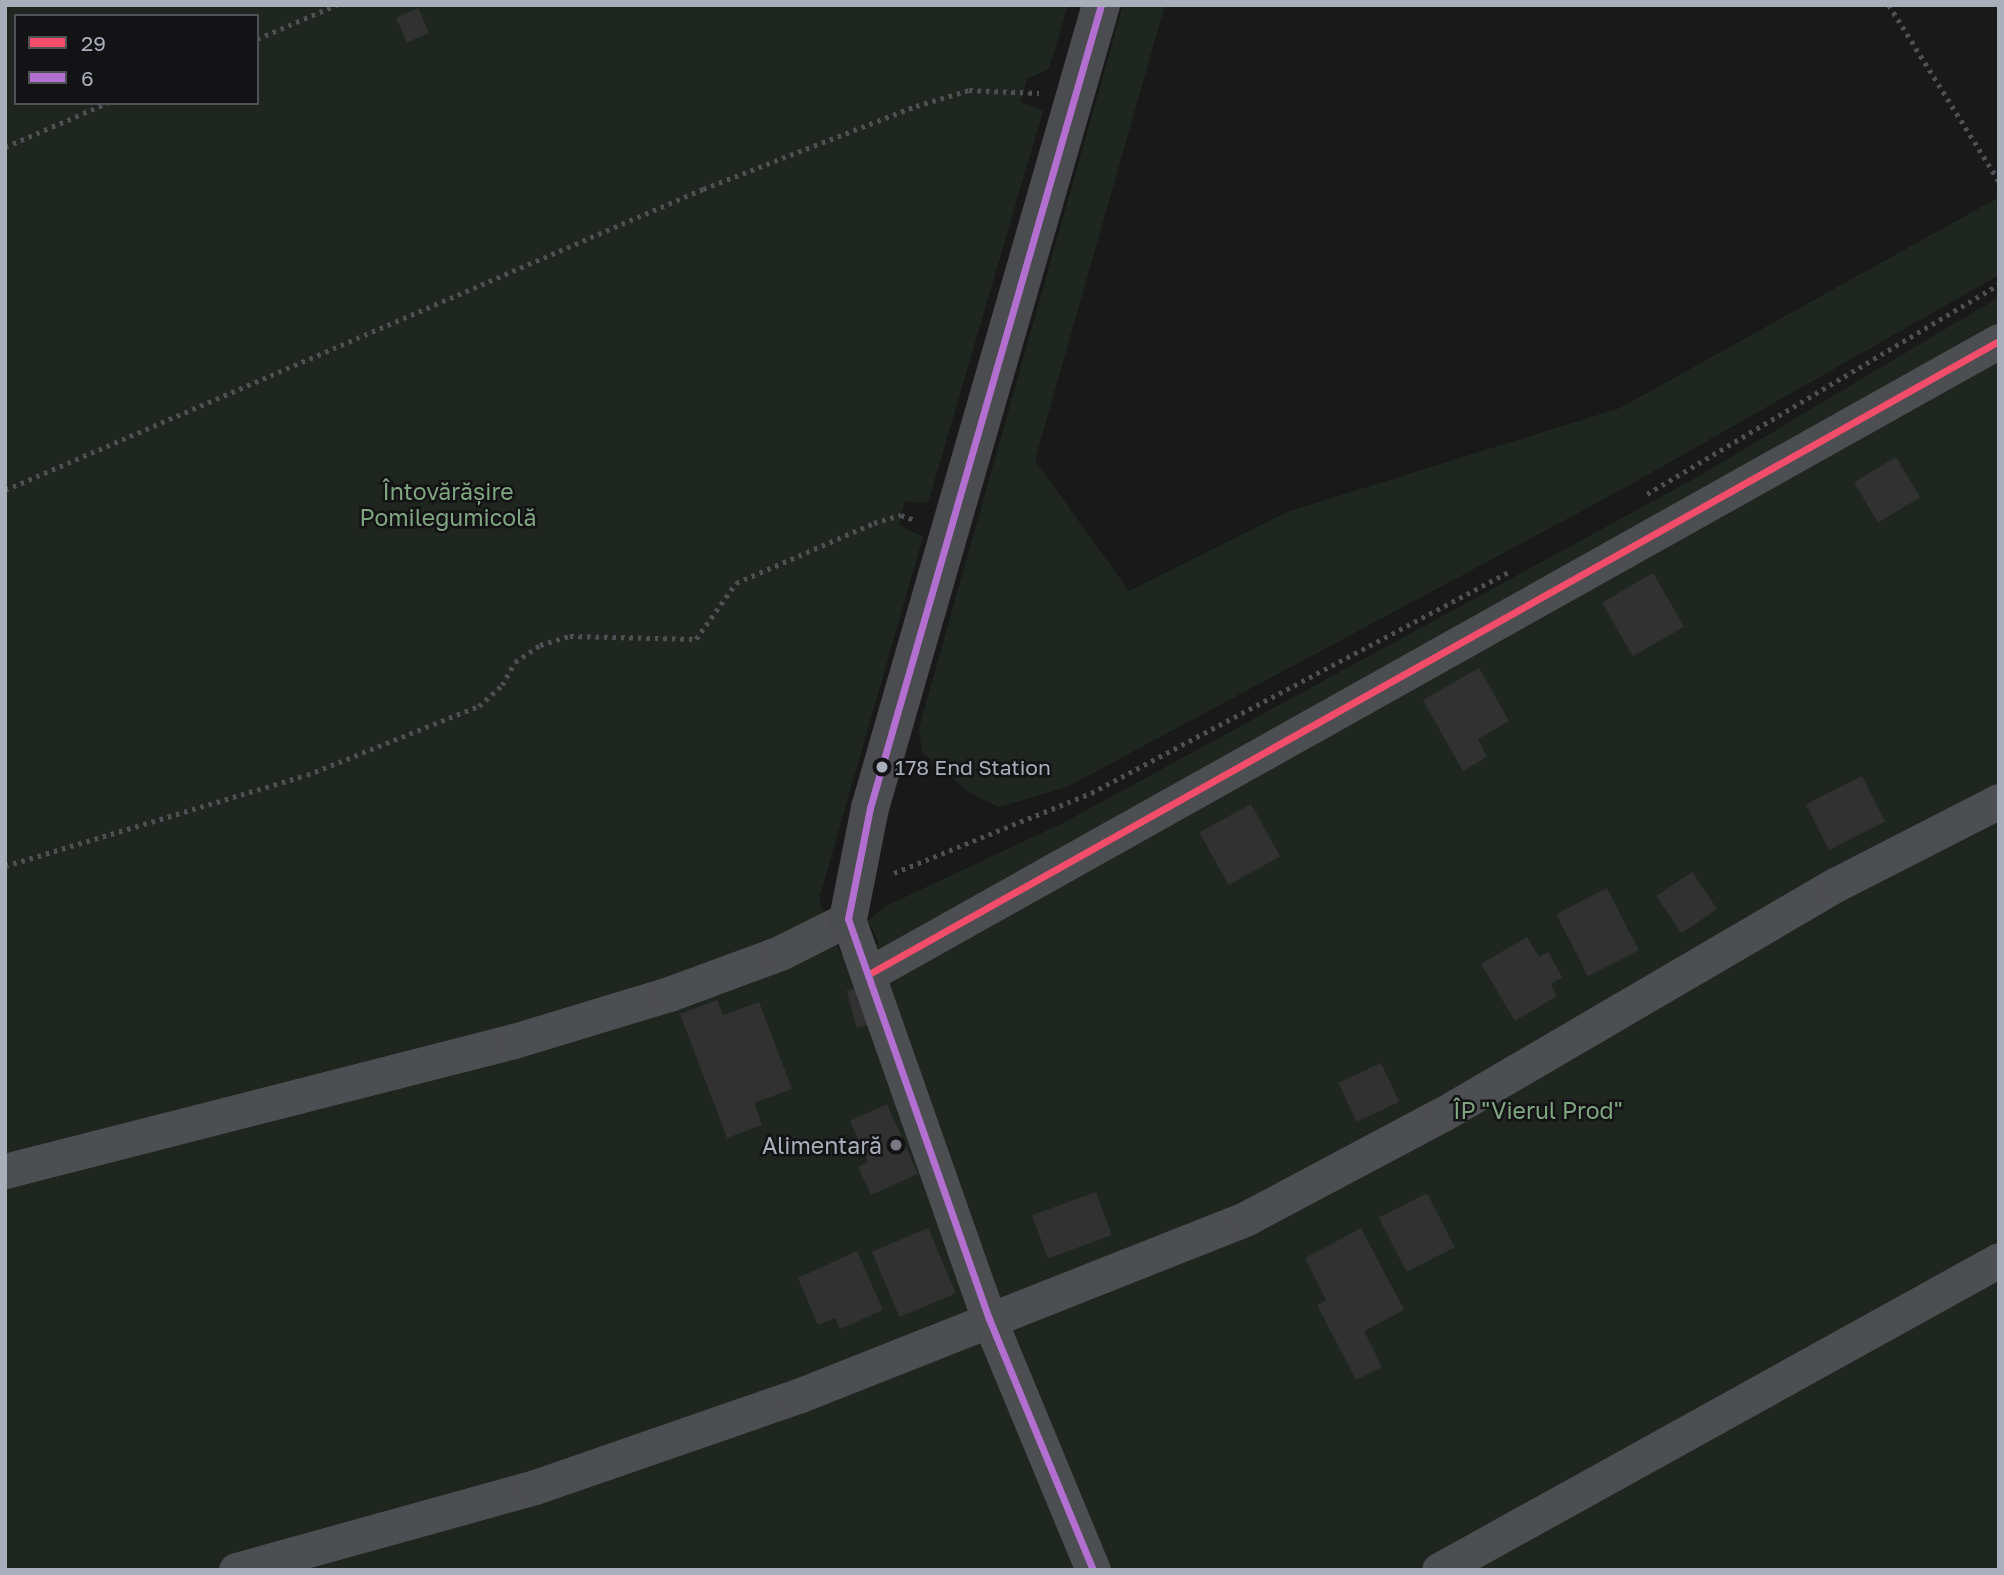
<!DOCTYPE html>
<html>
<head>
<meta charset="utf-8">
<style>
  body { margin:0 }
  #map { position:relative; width:2004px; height:1575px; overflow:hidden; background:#191919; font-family:"Golos Text",sans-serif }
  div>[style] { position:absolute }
  .green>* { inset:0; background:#1e261f }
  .building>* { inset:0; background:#313131; transform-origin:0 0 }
  .path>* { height:4.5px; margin-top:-2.25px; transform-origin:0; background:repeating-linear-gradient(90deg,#4f5054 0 3.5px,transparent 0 8.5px) }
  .street>* { height:35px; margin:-17.5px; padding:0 17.5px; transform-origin:17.5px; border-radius:17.5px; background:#4d4e52 }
  .secondary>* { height:38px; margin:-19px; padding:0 19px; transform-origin:19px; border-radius:19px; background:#4b4c50 }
  .bus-1>* { height:7px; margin:-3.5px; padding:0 3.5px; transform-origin:3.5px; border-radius:3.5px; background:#f44d6c }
  .bus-2>* { height:7px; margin:-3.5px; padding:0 3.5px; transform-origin:3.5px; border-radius:3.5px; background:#b36fd0 }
  .dots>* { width:19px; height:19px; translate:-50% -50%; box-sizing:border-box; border:4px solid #131315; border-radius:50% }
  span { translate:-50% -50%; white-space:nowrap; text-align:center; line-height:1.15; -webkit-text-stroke:5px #131315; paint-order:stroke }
  .bus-label { font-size:21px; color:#a9afba }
  .left { translate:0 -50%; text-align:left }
  .park-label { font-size:23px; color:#80a681 }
  .poi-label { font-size:23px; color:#a9afba }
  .right { translate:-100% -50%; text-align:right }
  .frame { position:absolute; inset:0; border:7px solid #a9afba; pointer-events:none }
  .legend { position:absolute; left:14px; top:14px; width:245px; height:91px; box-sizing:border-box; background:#131315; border:2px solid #4f5157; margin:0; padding:9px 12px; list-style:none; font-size:21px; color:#a9afba }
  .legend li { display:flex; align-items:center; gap:14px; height:35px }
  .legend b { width:35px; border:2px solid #4f5157 }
</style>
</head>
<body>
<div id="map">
  <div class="green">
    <div style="clip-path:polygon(evenodd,5px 5px,1068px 5px,1049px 69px,1027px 79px,1020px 102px,1043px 111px,928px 503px,905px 501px,901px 515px,899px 525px,923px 537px,819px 899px,841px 955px,879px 943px,868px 921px,886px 906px,1063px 823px,1699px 476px,1999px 297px,1999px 1570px,5px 1570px,5px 5px,16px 16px,257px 16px,257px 103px,16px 103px,16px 16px)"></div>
    <div style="clip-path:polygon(1123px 5px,1165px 5px,1035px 460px,1129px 591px,1287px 512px,1620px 408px,1999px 197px,1999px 275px,1621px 490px,1067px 787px,999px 807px,970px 793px,922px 752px,919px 728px)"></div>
  </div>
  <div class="building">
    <div style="left:418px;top:8px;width:27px;height:24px;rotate:66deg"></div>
    <div style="left:1896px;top:457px;width:47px;height:49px;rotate:59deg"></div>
    <div style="left:1653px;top:573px;width:62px;height:59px;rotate:60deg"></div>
    <div style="clip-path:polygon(1479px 668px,1509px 721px,1478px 739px,1487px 757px,1463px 771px,1423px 700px)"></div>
    <div style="left:1862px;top:776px;width:51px;height:63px;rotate:63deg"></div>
    <div style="left:1251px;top:804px;width:60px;height:59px;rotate:61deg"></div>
    <div style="left:1692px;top:872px;width:45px;height:43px;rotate:56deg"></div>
    <div style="left:1607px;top:888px;width:70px;height:57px;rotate:63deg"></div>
    <div style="clip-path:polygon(1527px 937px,1539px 957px,1548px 952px,1562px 977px,1551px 984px,1557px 996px,1515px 1021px,1481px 964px)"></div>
    <div style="left:863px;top:986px;width:39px;height:17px;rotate:75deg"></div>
    <div style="clip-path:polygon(717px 1000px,723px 1015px,759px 1002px,792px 1089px,754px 1103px,762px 1125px,727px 1138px,680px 1014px)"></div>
    <div style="left:1381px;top:1063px;width:43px;height:47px;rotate:65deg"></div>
    <div style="clip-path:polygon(887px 1104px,918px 1174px,871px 1195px,858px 1167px,868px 1162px,850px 1121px)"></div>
    <div style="left:1096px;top:1192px;width:46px;height:68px;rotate:70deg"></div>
    <div style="left:1427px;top:1193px;width:61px;height:54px;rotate:63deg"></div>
    <div style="left:928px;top:1228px;width:71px;height:61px;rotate:67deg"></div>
    <div style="clip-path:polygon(1361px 1228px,1404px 1310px,1364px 1331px,1382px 1367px,1356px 1380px,1317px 1305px,1326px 1300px,1305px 1258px)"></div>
    <div style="clip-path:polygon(857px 1251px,883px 1310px,840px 1329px,835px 1318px,818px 1325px,798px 1278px)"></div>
  </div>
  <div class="path">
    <div style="left:1889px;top:5px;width:208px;rotate:58deg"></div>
    <div style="left:257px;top:39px;width:86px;rotate:-23.3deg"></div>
    <div style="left:5px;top:147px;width:111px;rotate:-23.3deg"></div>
    <div style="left:5px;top:490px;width:760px;rotate:-23.33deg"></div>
    <div style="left:703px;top:189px;width:229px;rotate:-21.3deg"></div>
    <div style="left:916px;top:106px;width:55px;rotate:-16.8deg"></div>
    <div style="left:969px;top:90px;width:70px;rotate:2.5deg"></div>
    <div style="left:1647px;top:494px;width:410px;rotate:-30.8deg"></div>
    <div style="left:5px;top:866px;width:315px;rotate:-16.8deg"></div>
    <div style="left:307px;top:775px;width:185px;rotate:-21.9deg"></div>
    <div style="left:479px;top:706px;width:31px;rotate:-42deg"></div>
    <div style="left:502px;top:685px;width:26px;rotate:-61deg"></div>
    <div style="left:515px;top:662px;width:30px;rotate:-34deg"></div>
    <div style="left:540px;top:645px;width:31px;rotate:-17deg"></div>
    <div style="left:570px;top:636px;width:126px;rotate:1.4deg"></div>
    <div style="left:696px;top:639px;width:69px;rotate:-54.5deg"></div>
    <div style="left:736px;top:583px;width:150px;rotate:-23.5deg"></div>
    <div style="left:874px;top:523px;width:28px;rotate:-17deg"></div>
    <div style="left:901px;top:515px;width:15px;rotate:20deg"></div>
    <div style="left:894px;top:873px;width:213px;rotate:-22.1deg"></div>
    <div style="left:1091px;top:793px;width:472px;rotate:-27.9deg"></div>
  </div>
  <div class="street">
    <div style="left:869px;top:974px;width:1295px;rotate:-29.26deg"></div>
    <div style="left:5px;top:1171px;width:525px;rotate:-14.33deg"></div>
    <div style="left:514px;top:1041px;width:162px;rotate:-16.9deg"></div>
    <div style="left:669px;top:994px;width:118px;rotate:-20.3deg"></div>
    <div style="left:780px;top:953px;width:76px;rotate:-26.6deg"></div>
    <div style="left:848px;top:919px;width:424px;rotate:70.6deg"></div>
    <div style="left:989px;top:1319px;width:272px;rotate:67.5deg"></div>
    <div style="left:236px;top:1570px;width:310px;rotate:-15.5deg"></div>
    <div style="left:535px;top:1487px;width:278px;rotate:-19.1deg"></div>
    <div style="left:798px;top:1396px;width:483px;rotate:-21.6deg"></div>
    <div style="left:1247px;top:1218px;width:222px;rotate:-28deg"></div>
    <div style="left:1443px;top:1114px;width:454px;rotate:-30.3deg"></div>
    <div style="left:1835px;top:885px;width:184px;rotate:-27.1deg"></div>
    <div style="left:1439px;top:1570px;width:640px;rotate:-28.97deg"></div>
  </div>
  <div class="secondary">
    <div style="left:848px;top:919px;width:113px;rotate:-78.8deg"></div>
    <div style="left:870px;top:808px;width:836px;rotate:-73.95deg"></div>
  </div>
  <div class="bus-1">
    <div style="left:869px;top:974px;width:1295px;rotate:-29.26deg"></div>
  </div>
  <div class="bus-2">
    <div style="left:1093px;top:1570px;width:272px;rotate:-112.5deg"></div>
    <div style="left:989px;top:1319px;width:424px;rotate:-109.4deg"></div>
    <div style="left:848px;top:919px;width:113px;rotate:-78.8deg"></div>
    <div style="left:870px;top:808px;width:836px;rotate:-73.95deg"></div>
  </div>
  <div class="dots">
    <div style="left:882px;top:767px;background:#a9afba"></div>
    <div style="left:896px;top:1145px;background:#777a82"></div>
  </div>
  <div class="bus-label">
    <span class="left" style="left:895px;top:767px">178 End Station</span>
  </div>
  <div class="park-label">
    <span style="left:448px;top:504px">Întovărășire<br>Pomilegumicolă</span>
    <span style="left:1538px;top:1110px">ÎP "Vierul Prod"</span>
  </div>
  <div class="poi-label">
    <span class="right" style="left:882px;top:1145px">Alimentară</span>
  </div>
  <div class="frame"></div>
  <ul class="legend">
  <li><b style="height:9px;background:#f44d6c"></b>29</li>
  <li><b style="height:9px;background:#b36fd0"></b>6</li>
  </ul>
</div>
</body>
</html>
